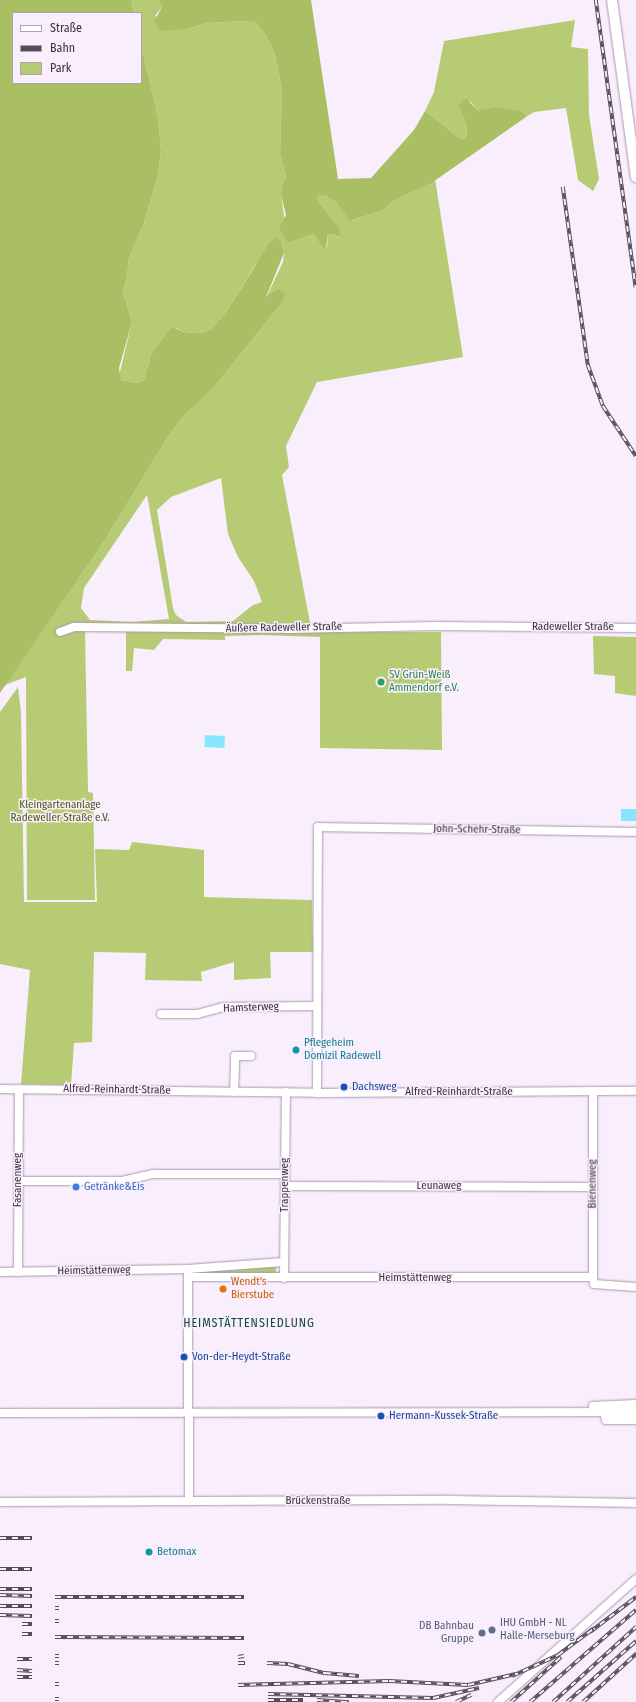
<!DOCTYPE html>
<html>
<head>
<meta charset="utf-8">
<style>
  body { margin:0 }
  #map { position:relative; width:636px; height:1702px; overflow:hidden; background:#f9effc; font-family:"Fira Sans Condensed",sans-serif }
  div>[style] { position:absolute }
  .green>* { inset:0; background:#b6cb74 }
  .forest>* { inset:0; background:#aabf64 }
  .water>* { inset:0; background:#87e6ff; transform-origin:0 0 }
  .roads { filter:drop-shadow(0 0 1px #ac95b2) drop-shadow(0 0 1px #ac95b2) }
  .minor>* { height:8px; margin:-4px; padding:0 4px; transform-origin:4px; border-radius:4px; background:#fff }
  .major>* { height:10px; margin:-5px; padding:0 5px; transform-origin:5px; border-radius:5px; background:#fff }
  .rail>* { height:3.5px; margin-top:-1.75px; transform-origin:0; background:repeating-linear-gradient(90deg,#f9effc 0 6px,#564c59 0 12px); box-sizing:border-box; border-block:1px solid #564c59 }
  .dots>* { width:11px; height:11px; translate:-50% -50%; box-sizing:border-box; border:2px solid #f9effc; border-radius:50% }
  span { translate:-50% -50%; white-space:nowrap; text-align:center; line-height:1.15; -webkit-text-stroke:3px #f9effc; paint-order:stroke }
  .street-label { font-size:11px; color:#3c323e }
  .leisure-label { font-size:11px; color:#27864d }
  .left { translate:0 -50%; text-align:left }
  .park-label { font-size:11px; color:#4a5714 }
  .culture-label { font-size:11px; color:#0d838f }
  .transit-label { font-size:11px; color:#164399 }
  .shop-label { font-size:11px; color:#366cbe }
  .food-label { font-size:11px; color:#c56008 }
  .service-label { font-size:11px; color:#4e5e75 }
  .right { translate:-100% -50%; text-align:right }
  .neighbourhood-label { font-size:12px; color:#0f4940; letter-spacing:1px }
  .legend { position:absolute; left:12px; top:12px; width:130px; height:72px; box-sizing:border-box; background:#f9effc; border:1px solid #ada3b0; margin:0; padding:5px 7px; list-style:none; font-size:12px; color:#3c323e }
  .legend li { display:flex; align-items:center; gap:8px; height:20px }
  .legend b { width:20px; border:1px solid #ada3b0 }
</style>
</head>
<body>
<div id="map">
  <div class="green">
    <div style="clip-path:polygon(evenodd,131px 0,158px 0,162px 7px,155px 16px,188px 29px,207px 23px,246px 21px,256px 23px,267px 37px,275px 55px,282px 90px,280px 154px,286px 178px,282px 185px,281px 195px,288px 243px,314px 234px,327px 248px,328px 234px,340px 237px,339px 227px,317px 200px,318px 195px,324px 195px,336px 202px,351px 221px,381px 211px,395px 200px,430px 184px,435px 179px,463px 357px,317px 382px,286px 446px,289px 467px,282px 475px,311px 628px,321px 632px,441px 632px,442px 750px,320px 748px,320px 637px,262px 635px,225px 636px,225px 640px,163px 639px,154px 650px,134px 648px,132px 671px,126px 671px,126px 632px,85px 631px,88px 792px,93px 793px,95px 900px,27px 900px,26px 677px,5px 685px,103px 543px,169px 435px,181px 419px,215px 386px,281px 304px,266px 298px,283px 262px,284px 253px,281px 242px,255px 265px,228px 309px,212px 329px,202px 333px,184px 332px,176px 328px,151px 355px,144px 380px,137px 383px,121px 380px,119px 376px,132px 322px,123px 291px,127px 278px,129px 258px,144px 223px,158px 175px,161px 150px,158px 118px,141px 44px,141px 13px,134px 13px,131px 0,221px 478px,228px 534px,238px 557px,254px 581px,262px 602px,253px 605px,233px 621px,186px 622px,176px 615px,173px 608px,157px 510px,171px 497px,221px 478px,131px 0,147px 495px,169px 619px,132px 622px,90px 620px,81px 608px,84px 588px,147px 495px)"></div>
    <div style="clip-path:polygon(575px 20px,571px 47px,588px 49px,589px 115px,599px 179px,593px 191px,578px 180px,566px 108px,534px 112px,526px 117px,525px 113px,520px 111px,478px 111px,470px 101px,462px 112px,467px 126px,466px 136px,462px 140px,425px 111px,434px 92px,444px 41px)"></div>
    <div style="clip-path:polygon(593px 636px,636px 637px,636px 696px,615px 693px,615px 676px,594px 674px)"></div>
    <div style="clip-path:polygon(18px 687px,21px 713px,24px 902px,97px 902px,95px 849px,129px 850px,132px 842px,204px 850px,204px 897px,312px 900px,313px 952px,270px 952px,271px 978px,234px 980px,234px 962px,201px 972px,202px 981px,145px 980px,146px 953px,94px 952px,92px 1042px,74px 1043px,71px 1085px,21px 1084px,30px 970px,0 964px,0 712px)"></div>
    <div style="clip-path:polygon(276px 1266px,276px 1274px,195px 1273px,195px 1272px)"></div>
  </div>
  <div class="forest">
    <div style="clip-path:polygon(0 0,131px 0,134px 13px,13px 13px,13px 83px,141px 83px,141px 44px,158px 118px,161px 150px,158px 175px,144px 223px,129px 258px,127px 278px,123px 291px,132px 322px,119px 368px,121px 380px,137px 383px,144px 380px,151px 355px,172px 327px,184px 332px,202px 333px,212px 329px,228px 309px,270px 242px,276px 238px,281px 242px,284px 253px,266px 297px,278px 289px,285px 294px,281px 304px,215px 386px,181px 419px,169px 435px,103px 543px,0 693px)"></div>
    <div style="clip-path:polygon(158px 0,311px 0,338px 179px,371px 178px,414px 130px,425px 111px,462px 140px,466px 136px,467px 126px,459px 105px,466px 98px,478px 111px,497px 107px,520px 111px,525px 113px,526px 117px,430px 184px,395px 200px,381px 211px,350px 221px,336px 202px,324px 195px,318px 195px,317px 200px,339px 227px,341px 237px,328px 234px,326px 248px,322px 246px,314px 234px,288px 243px,279px 228px,286px 215px,281px 195px,282px 185px,286px 178px,280px 154px,282px 90px,275px 55px,267px 37px,256px 23px,246px 21px,207px 23px,188px 29px,161px 31px,154px 22px,162px 7px)"></div>
  </div>
  <div class="water">
    <div style="left:205px;top:735px;width:20px;height:12px;rotate:3deg"></div>
    <div style="left:621px;top:809px;width:15px;height:12px"></div>
  </div>
  <div class="roads">
    <div class="minor">
      <div style="left:60px;top:632px;width:15px;rotate:-20deg"></div>
      <div style="left:74px;top:627px;width:214px;rotate:0.5deg"></div>
      <div style="left:288px;top:629px;width:147px;rotate:-1.2deg"></div>
      <div style="left:435px;top:626px;width:201px;rotate:0.6deg"></div>
      <div style="left:161px;top:1014px;width:36px"></div>
      <div style="left:197px;top:1014px;width:27px;rotate:-15deg"></div>
      <div style="left:223px;top:1007px;width:94px;rotate:-0.6deg"></div>
      <div style="left:0;top:1089px;width:317px;rotate:0.7deg"></div>
      <div style="left:317px;top:1093px;width:319px;rotate:-0.4deg"></div>
      <div style="left:234px;top:1092px;width:36px;rotate:-88deg"></div>
      <div style="left:235px;top:1056px;width:16px"></div>
      <div style="left:593px;top:1092px;width:185px;rotate:90deg"></div>
      <div style="left:317px;top:1093px;width:266px;rotate:-89.8deg"></div>
      <div style="left:318px;top:827px;width:318px;rotate:0.9deg"></div>
      <div style="left:19px;top:1181px;width:103px"></div>
      <div style="left:122px;top:1181px;width:32px;rotate:-13deg"></div>
      <div style="left:153px;top:1174px;width:132px"></div>
      <div style="left:285px;top:1186px;width:308px;rotate:0.2deg"></div>
      <div style="left:0;top:1272px;width:188px;rotate:-0.9deg"></div>
      <div style="left:188px;top:1269px;width:96px;rotate:-4.2deg"></div>
      <div style="left:18px;top:1272px;width:183px;rotate:-89.7deg"></div>
      <div style="left:188px;top:1277px;width:405px"></div>
      <div style="left:593px;top:1277px;width:7px;rotate:82deg"></div>
      <div style="left:594px;top:1284px;width:42px;rotate:4.1deg"></div>
      <div style="left:284px;top:1278px;width:186px;rotate:-89.4deg"></div>
      <div style="left:593px;top:1410px;width:4px;rotate:-90deg"></div>
      <div style="left:593px;top:1406px;width:43px;rotate:-2.7deg"></div>
      <div style="left:604px;top:1412px;width:8px;rotate:76deg"></div>
      <div style="left:606px;top:1420px;width:30px"></div>
      <div style="left:0;top:1413px;width:636px;rotate:-0.09deg"></div>
      <div style="left:188px;top:1413px;width:141px;rotate:-90deg"></div>
      <div style="left:189px;top:1413px;width:88px;rotate:90deg"></div>
      <div style="left:0;top:1502px;width:450px;rotate:-0.3deg"></div>
      <div style="left:450px;top:1500px;width:186px;rotate:0.9deg"></div>
      <div style="left:498px;top:1702px;width:185px;rotate:-41.7deg"></div>
    </div>
    <div class="major">
      <div style="left:612px;top:0;width:179px;rotate:82.3deg"></div>
    </div>
  </div>
  <div class="rail">
    <div style="left:596px;top:0;width:290px;rotate:82.1deg"></div>
    <div style="left:563px;top:187px;width:180px;rotate:82deg"></div>
    <div style="left:588px;top:365px;width:44px;rotate:69.9deg"></div>
    <div style="left:603px;top:406px;width:60px;rotate:56.6deg"></div>
    <div style="left:0;top:1538px;width:32px"></div>
    <div style="left:0;top:1569px;width:32px"></div>
    <div style="left:0;top:1589px;width:32px"></div>
    <div style="left:0;top:1595px;width:32px;rotate:2deg"></div>
    <div style="left:55px;top:1597px;width:189px"></div>
    <div style="left:0;top:1606px;width:32px"></div>
    <div style="left:55px;top:1608px;width:4px"></div>
    <div style="left:0;top:1615px;width:32px;rotate:2deg"></div>
    <div style="left:55px;top:1621px;width:4px"></div>
    <div style="left:22px;top:1624px;width:10px"></div>
    <div style="left:590px;top:1632px;width:58px;rotate:-37.3deg"></div>
    <div style="left:22px;top:1634px;width:10px"></div>
    <div style="left:55px;top:1637px;width:189px;rotate:0.3deg"></div>
    <div style="left:55px;top:1656px;width:4px"></div>
    <div style="left:238px;top:1657px;width:6px;rotate:-9deg"></div>
    <div style="left:17px;top:1659px;width:15px"></div>
    <div style="left:55px;top:1663px;width:4px"></div>
    <div style="left:238px;top:1663px;width:7px"></div>
    <div style="left:267px;top:1663px;width:21px;rotate:3deg"></div>
    <div style="left:288px;top:1664px;width:38px;rotate:14deg"></div>
    <div style="left:325px;top:1673px;width:34px;rotate:5deg"></div>
    <div style="left:17px;top:1670px;width:15px;rotate:4deg"></div>
    <div style="left:512px;top:1676px;width:51px;rotate:-24.5deg"></div>
    <div style="left:558px;top:1655px;width:44px;rotate:-36.6deg"></div>
    <div style="left:17px;top:1677px;width:15px"></div>
    <div style="left:55px;top:1684px;width:4px"></div>
    <div style="left:238px;top:1685px;width:151px;rotate:-1.5deg"></div>
    <div style="left:389px;top:1681px;width:79px;rotate:2.9deg"></div>
    <div style="left:468px;top:1685px;width:49px;rotate:-12.9deg"></div>
    <div style="left:268px;top:1694px;width:165px;rotate:1.4deg"></div>
    <div style="left:433px;top:1698px;width:47px;rotate:-12.3deg"></div>
    <div style="left:55px;top:1699px;width:4px"></div>
    <div style="left:268px;top:1700px;width:35px"></div>
    <div style="left:317px;top:1700px;width:32px;rotate:4deg"></div>
    <div style="left:456px;top:1702px;width:17px;rotate:-25deg"></div>
    <div style="left:511px;top:1702px;width:67px;rotate:-42deg"></div>
    <div style="left:530px;top:1702px;width:140px;rotate:-41deg"></div>
    <div style="left:553px;top:1702px;width:112px;rotate:-42.1deg"></div>
    <div style="left:567px;top:1702px;width:92px;rotate:-41.5deg"></div>
    <div style="left:583px;top:1702px;width:72px;rotate:-42.2deg"></div>
  </div>
  <div class="dots">
    <div style="left:381px;top:682px;background:#2e9e5b"></div>
    <div style="left:296px;top:1050px;background:#0f9aa8"></div>
    <div style="left:344px;top:1087px;background:#1a4fb4"></div>
    <div style="left:76px;top:1187px;background:#3f7fe0"></div>
    <div style="left:223px;top:1289px;background:#e8710a"></div>
    <div style="left:184px;top:1357px;background:#1a4fb4"></div>
    <div style="left:381px;top:1416px;background:#1a4fb4"></div>
    <div style="left:149px;top:1552px;background:#0f9aa8"></div>
    <div style="left:492px;top:1630px;background:#5c6f8a"></div>
    <div style="left:482px;top:1633px;background:#5c6f8a"></div>
  </div>
  <div class="street-label">
    <span style="left:573px;top:627px">Radeweller Straße</span>
    <span style="left:284px;top:628px;rotate:-1deg">Äußere Radeweller Straße</span>
    <span style="left:477px;top:830px;rotate:1deg">John-Schehr-Straße</span>
    <span style="left:251px;top:1008px;rotate:-2deg">Hamsterweg</span>
    <span style="left:117px;top:1090px;rotate:1deg">Alfred-Reinhardt-Straße</span>
    <span style="left:459px;top:1092px">Alfred-Reinhardt-Straße</span>
    <span style="left:18px;top:1180px;rotate:-90deg">Fasanenweg</span>
    <span style="left:593px;top:1184px;rotate:-90deg">Bienenweg</span>
    <span style="left:285px;top:1185px;rotate:-90deg">Trappenweg</span>
    <span style="left:439px;top:1186px">Leunaweg</span>
    <span style="left:94px;top:1271px;rotate:-1deg">Heimstättenweg</span>
    <span style="left:415px;top:1278px">Heimstättenweg</span>
    <span style="left:318px;top:1501px">Brückenstraße</span>
  </div>
  <div class="leisure-label">
    <span class="left" style="left:389px;top:682px">SV Grün-Weiß<br>Ammendorf e.V.</span>
  </div>
  <div class="park-label">
    <span style="left:60px;top:812px">Kleingartenanlage<br>Radeweller Straße e.V.</span>
  </div>
  <div class="culture-label">
    <span class="left" style="left:304px;top:1050px">Pflegeheim<br>Domizil Radewell</span>
    <span class="left" style="left:157px;top:1552px">Betomax</span>
  </div>
  <div class="transit-label">
    <span class="left" style="left:352px;top:1087px">Dachsweg</span>
    <span class="left" style="left:192px;top:1357px">Von-der-Heydt-Straße</span>
    <span class="left" style="left:389px;top:1416px">Hermann-Kussek-Straße</span>
  </div>
  <div class="shop-label">
    <span class="left" style="left:84px;top:1187px">Getränke&amp;Eis</span>
  </div>
  <div class="food-label">
    <span class="left" style="left:231px;top:1289px">Wendt's<br>Bierstube</span>
  </div>
  <div class="service-label">
    <span class="left" style="left:500px;top:1630px">IHU GmbH - NL<br>Halle-Merseburg</span>
    <span class="right" style="left:474px;top:1633px">DB Bahnbau<br>Gruppe</span>
  </div>
  <div class="neighbourhood-label">
    <span style="left:249px;top:1324px">HEIMSTÄTTENSIEDLUNG</span>
  </div>
  <ul class="legend">
  <li><b style="height:5px;background:#fff"></b>Straße</li>
  <li><b style="height:5px;background:#564c59"></b>Bahn</li>
  <li><b style="height:11px;background:#b6cb74"></b>Park</li>
  </ul>
</div>
</body>
</html>
